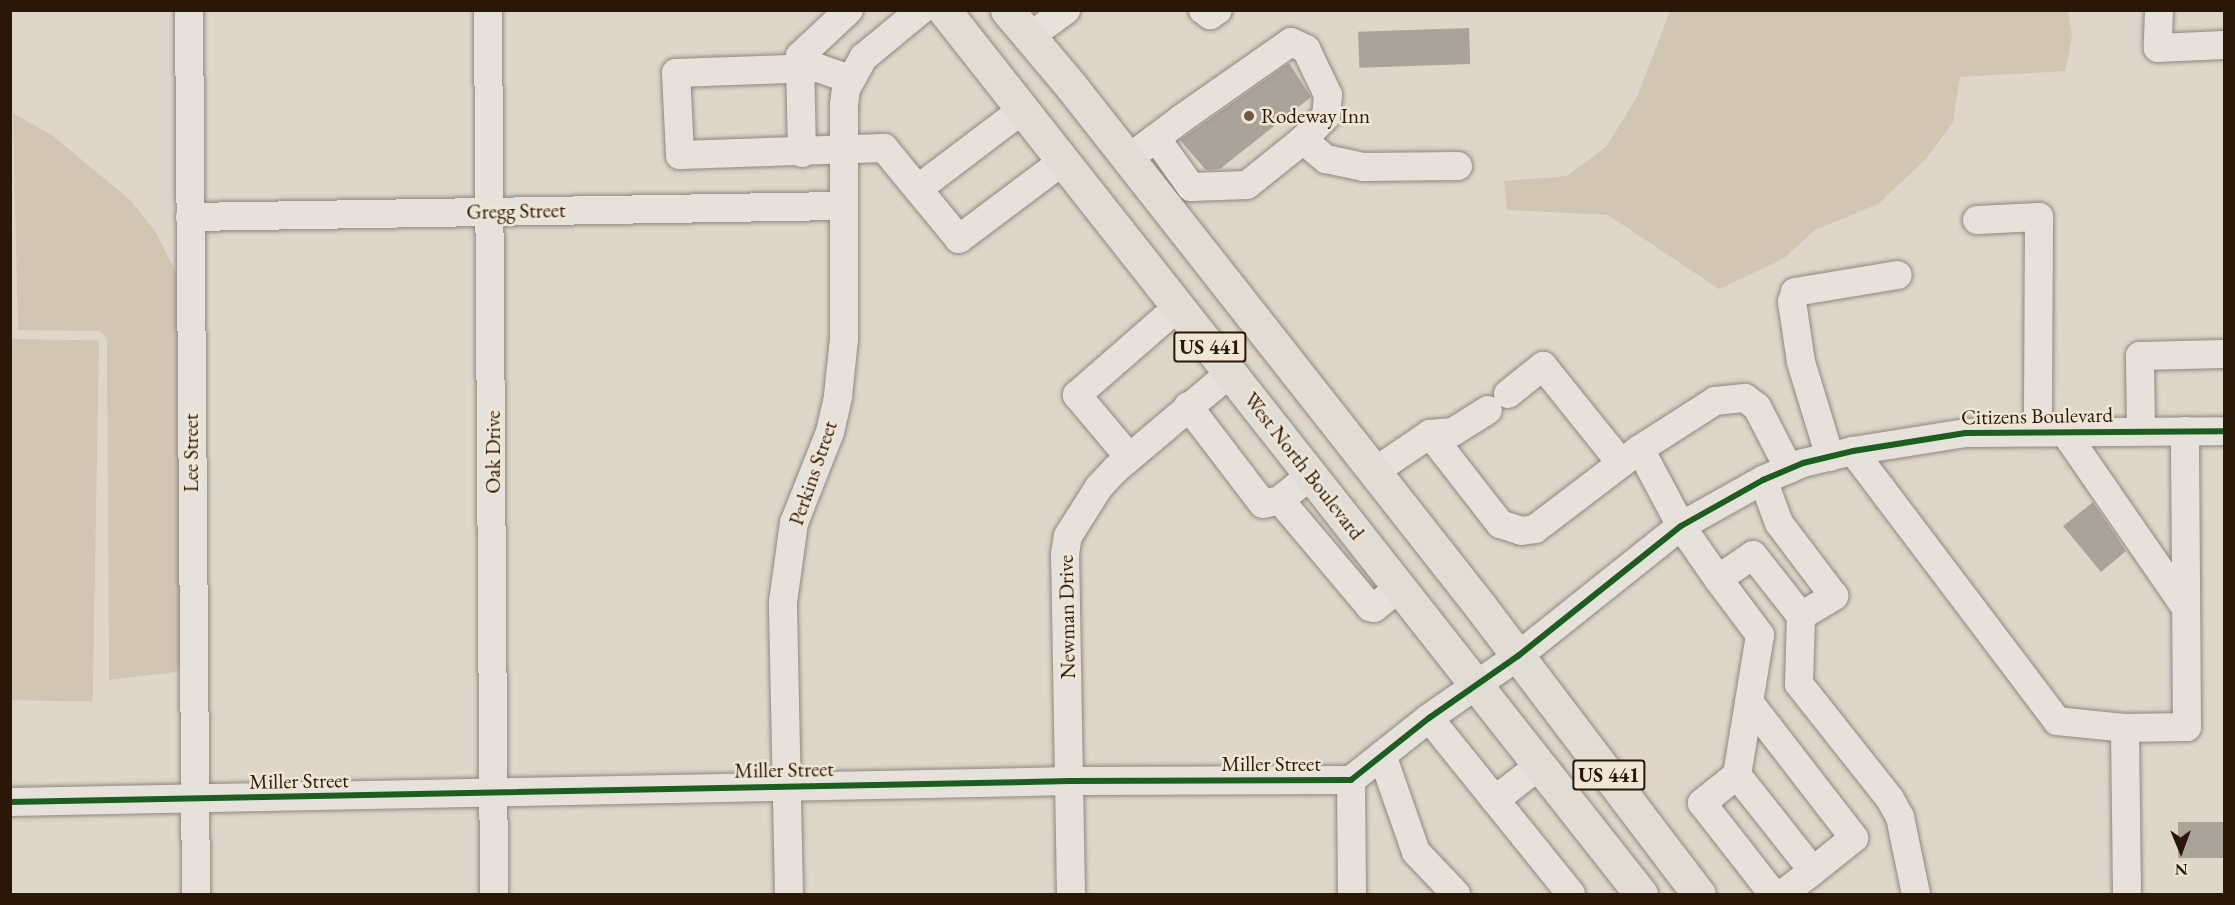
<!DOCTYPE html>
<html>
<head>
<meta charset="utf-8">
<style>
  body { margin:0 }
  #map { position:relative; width:2235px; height:905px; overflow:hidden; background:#ded6c9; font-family:"EB Garamond",serif }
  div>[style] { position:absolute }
  .green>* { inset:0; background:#d1c5b3; transform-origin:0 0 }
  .building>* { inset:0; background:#aaa39a; transform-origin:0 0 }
  .roads { filter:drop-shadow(0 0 2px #8f877e) drop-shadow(0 0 2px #8f877e) }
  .minor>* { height:28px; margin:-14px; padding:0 14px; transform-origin:14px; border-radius:14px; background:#e6e2db }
  .major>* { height:33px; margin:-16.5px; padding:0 16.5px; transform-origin:16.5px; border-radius:16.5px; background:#e1ddd5 }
  .cycleway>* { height:6px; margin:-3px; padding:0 3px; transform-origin:3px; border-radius:3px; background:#1b5e20 }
  .dots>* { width:16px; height:16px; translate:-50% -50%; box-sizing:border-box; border:3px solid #efe6d6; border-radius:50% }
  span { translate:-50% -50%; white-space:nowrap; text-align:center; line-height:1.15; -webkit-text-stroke:5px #efe6d6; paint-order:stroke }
  .shield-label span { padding:2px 4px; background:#efe6d6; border:2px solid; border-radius:4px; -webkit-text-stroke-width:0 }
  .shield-label { font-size:20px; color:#2a1708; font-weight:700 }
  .poi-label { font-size:21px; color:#2a1708 }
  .left { translate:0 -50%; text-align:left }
  .street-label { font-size:21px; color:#2a1708 }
  .frame { position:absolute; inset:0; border:12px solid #2a1708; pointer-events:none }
  .north { position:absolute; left:2151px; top:821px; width:60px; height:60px; -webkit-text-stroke:4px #efe6d6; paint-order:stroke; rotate:179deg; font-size:16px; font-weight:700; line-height:24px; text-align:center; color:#2a1708 }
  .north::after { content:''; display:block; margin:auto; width:21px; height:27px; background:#2a1708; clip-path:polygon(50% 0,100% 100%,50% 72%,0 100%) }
</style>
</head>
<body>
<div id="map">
  <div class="green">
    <div style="clip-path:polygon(1670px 11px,2068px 11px,2072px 38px,2065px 71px,1960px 77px,1953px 122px,1926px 159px,1878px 204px,1815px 230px,1783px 259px,1719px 289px,1608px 215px,1507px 210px,1504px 181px,1567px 176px,1606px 147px,1637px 97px)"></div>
    <div style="clip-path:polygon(13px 113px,53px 136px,130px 200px,155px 231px,181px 282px,184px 666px,176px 672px,109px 680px,107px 338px,99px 331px,18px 330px)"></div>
    <div style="left:11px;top:339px;width:88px;height:361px;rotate:1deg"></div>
  </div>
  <div class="building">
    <div style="left:1469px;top:28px;width:36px;height:111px;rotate:88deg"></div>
    <div style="clip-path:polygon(1289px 63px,1311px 97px,1220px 169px,1206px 170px,1180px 140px)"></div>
    <div style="clip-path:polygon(2093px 502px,2126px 551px,2101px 572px,2063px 526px)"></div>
    <div style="left:2223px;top:822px;width:36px;height:45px;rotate:90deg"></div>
  </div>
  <div class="roads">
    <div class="minor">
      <div style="left:189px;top:10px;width:884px;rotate:89.55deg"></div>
      <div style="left:488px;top:10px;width:884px;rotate:89.61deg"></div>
      <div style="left:1203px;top:10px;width:9px;rotate:36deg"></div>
      <div style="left:1210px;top:15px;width:9px;rotate:-32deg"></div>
      <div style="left:2159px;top:10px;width:38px;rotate:92deg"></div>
      <div style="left:2158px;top:48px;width:66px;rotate:-2.6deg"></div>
      <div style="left:1029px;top:37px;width:46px;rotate:-36.1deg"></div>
      <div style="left:850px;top:79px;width:34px;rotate:-161deg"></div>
      <div style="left:818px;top:68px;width:142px;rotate:178deg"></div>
      <div style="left:676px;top:73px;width:82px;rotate:87.2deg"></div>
      <div style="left:680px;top:155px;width:204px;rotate:-2deg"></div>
      <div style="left:884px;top:148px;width:118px;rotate:50.5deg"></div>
      <div style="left:959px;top:239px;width:130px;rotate:-36.9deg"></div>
      <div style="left:1303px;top:140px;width:30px;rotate:40deg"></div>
      <div style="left:1326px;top:159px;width:38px;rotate:12deg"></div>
      <div style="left:1363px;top:167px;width:95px;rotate:-0.6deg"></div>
      <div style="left:802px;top:153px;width:97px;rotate:-91.2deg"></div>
      <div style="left:800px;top:56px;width:67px;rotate:-43.2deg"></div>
      <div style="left:1128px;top:159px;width:35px;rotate:-37deg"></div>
      <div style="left:1156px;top:138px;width:31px;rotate:-37deg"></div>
      <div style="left:1181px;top:119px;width:134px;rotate:-35deg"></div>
      <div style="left:1291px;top:42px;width:17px;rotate:25deg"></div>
      <div style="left:1306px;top:49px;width:51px;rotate:64.4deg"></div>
      <div style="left:1328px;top:95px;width:21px;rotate:95deg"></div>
      <div style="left:1326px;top:116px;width:33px;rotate:134deg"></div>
      <div style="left:1303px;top:140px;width:72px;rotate:141.2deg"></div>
      <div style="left:1247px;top:185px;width:56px;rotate:178deg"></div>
      <div style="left:1191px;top:187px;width:60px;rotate:-125.5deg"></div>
      <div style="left:919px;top:188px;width:129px;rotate:-37.1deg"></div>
      <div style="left:190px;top:217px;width:651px;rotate:-0.97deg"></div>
      <div style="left:1977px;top:220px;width:62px;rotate:-2.8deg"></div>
      <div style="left:2039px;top:217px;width:214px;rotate:90.3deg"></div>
      <div style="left:1508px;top:394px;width:45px;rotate:-38.7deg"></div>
      <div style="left:1543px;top:366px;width:124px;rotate:51.2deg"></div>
      <div style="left:1188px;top:406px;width:123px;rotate:52.6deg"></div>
      <div style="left:1263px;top:504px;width:17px;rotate:-13deg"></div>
      <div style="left:1280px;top:500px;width:40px;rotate:-39deg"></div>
      <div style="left:2064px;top:431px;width:215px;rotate:55.4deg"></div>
      <div style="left:2141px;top:431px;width:75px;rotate:-90.8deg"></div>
      <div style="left:2140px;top:356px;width:84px;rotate:-1.4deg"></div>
      <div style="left:1430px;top:434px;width:23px;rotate:-5deg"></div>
      <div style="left:1453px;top:432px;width:41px;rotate:-32.2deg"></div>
      <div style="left:1640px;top:449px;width:89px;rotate:-32.6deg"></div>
      <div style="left:1715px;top:401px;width:30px;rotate:-6deg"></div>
      <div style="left:1745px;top:398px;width:15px;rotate:37deg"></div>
      <div style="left:1757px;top:407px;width:70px;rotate:62.7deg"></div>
      <div style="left:1853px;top:451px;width:338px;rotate:52.9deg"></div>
      <div style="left:2057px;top:721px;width:68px;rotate:5.9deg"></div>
      <div style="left:1129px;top:457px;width:81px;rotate:-130deg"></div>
      <div style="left:1077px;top:395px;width:134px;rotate:-41.1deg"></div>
      <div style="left:1830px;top:457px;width:99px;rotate:-107deg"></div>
      <div style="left:1801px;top:362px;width:61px;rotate:-98.5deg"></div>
      <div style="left:1792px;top:302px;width:10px;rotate:-73deg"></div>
      <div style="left:1795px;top:292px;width:104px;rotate:-9.4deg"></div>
      <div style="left:1374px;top:472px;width:68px;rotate:-34.2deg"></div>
      <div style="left:1430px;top:434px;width:114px;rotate:52.1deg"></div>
      <div style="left:1500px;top:524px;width:22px;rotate:18deg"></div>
      <div style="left:1521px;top:531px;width:14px;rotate:-8deg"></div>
      <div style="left:1535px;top:529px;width:132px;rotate:-37.3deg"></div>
      <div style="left:1640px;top:449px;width:87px;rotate:62deg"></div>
      <div style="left:1681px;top:526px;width:65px;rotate:55.1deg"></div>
      <div style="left:1718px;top:579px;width:42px;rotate:-34.4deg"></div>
      <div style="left:1753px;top:555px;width:78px;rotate:51.8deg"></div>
      <div style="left:1801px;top:616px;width:39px;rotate:-31deg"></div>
      <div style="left:1834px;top:596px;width:91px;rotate:-127deg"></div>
      <div style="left:1779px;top:523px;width:46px;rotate:-110.4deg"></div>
      <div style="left:1280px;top:500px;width:140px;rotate:49.9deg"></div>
      <div style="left:1370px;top:607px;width:4px;rotate:14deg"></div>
      <div style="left:1374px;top:608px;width:33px;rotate:-39deg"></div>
      <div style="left:1718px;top:579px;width:70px;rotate:53.1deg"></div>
      <div style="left:1760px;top:635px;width:142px;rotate:99.3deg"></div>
      <div style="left:1737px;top:775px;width:45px;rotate:141.3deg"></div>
      <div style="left:1702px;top:803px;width:115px;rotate:52deg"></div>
      <div style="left:1801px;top:616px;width:68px;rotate:91.7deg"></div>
      <div style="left:1799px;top:684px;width:147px;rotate:51.6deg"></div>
      <div style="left:1890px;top:799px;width:21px;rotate:61deg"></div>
      <div style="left:1900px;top:817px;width:79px;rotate:78.3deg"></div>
      <div style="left:1749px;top:702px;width:172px;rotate:52.3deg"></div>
      <div style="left:1854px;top:838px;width:53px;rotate:141.2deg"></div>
      <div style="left:1429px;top:718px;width:226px;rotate:51.1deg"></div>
      <div style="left:1382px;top:755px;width:103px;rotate:70.7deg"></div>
      <div style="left:1416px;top:852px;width:58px;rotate:46.4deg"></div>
      <div style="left:1737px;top:775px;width:122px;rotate:51.6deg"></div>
      <div style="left:1813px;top:871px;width:38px;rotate:143deg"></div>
      <div style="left:1351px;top:780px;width:114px;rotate:89.5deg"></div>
      <div style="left:1495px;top:800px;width:57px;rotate:-37.9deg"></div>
      <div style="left:10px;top:802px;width:1060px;rotate:-1.13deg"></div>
      <div style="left:1070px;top:781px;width:281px;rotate:-0.2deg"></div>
      <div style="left:1351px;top:780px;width:100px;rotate:-38.5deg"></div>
      <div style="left:1429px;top:718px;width:108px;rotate:-34.9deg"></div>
      <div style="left:1518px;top:656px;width:208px;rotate:-38.6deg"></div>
      <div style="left:1681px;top:526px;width:94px;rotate:-29.3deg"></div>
      <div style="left:1763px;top:480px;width:43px;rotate:-23deg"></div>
      <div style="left:1803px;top:463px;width:51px;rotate:-13.5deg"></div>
      <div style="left:1853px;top:451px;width:114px;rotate:-9.1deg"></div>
      <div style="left:1966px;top:433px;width:258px;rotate:-0.4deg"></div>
      <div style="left:789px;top:894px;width:292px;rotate:-91.2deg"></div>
      <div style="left:783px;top:602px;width:80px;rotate:-82.1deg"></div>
      <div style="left:794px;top:523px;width:98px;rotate:-68.4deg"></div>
      <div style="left:830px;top:432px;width:37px;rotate:-77deg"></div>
      <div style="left:838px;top:396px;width:57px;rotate:-84deg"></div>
      <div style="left:844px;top:339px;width:234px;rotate:-90deg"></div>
      <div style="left:844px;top:105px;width:16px;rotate:-83deg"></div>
      <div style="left:846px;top:89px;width:37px;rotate:-61deg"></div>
      <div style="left:864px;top:57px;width:74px;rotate:-39.5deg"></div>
      <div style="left:1071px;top:894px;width:340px;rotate:-91deg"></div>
      <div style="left:1065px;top:554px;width:18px;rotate:-81deg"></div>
      <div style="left:1068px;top:536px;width:58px;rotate:-57.7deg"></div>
      <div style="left:1099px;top:487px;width:25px;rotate:-47deg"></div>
      <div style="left:1116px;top:469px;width:149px;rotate:-40.1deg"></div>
      <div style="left:2127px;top:894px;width:166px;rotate:-90.7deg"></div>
      <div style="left:2125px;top:728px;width:62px;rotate:-0.9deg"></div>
      <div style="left:2187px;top:727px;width:296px;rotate:-90.4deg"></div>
    </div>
    <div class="major">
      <div style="left:944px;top:10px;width:1126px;rotate:51.75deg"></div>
      <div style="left:1007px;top:10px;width:99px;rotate:49.9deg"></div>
      <div style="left:1071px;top:86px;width:662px;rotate:51.81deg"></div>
      <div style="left:1480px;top:606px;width:362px;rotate:52.8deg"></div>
    </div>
  </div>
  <div class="cycleway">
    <div style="left:10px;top:802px;width:1060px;rotate:-1.13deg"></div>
    <div style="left:1070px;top:781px;width:281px;rotate:-0.2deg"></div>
    <div style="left:1351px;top:780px;width:100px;rotate:-38.5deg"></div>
    <div style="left:1429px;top:718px;width:108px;rotate:-34.9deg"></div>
    <div style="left:1518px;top:656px;width:208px;rotate:-38.6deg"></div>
    <div style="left:1681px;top:526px;width:94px;rotate:-29.3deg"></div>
    <div style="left:1763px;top:480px;width:43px;rotate:-23deg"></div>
    <div style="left:1803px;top:463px;width:51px;rotate:-13.5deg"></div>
    <div style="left:1853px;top:451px;width:114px;rotate:-9.1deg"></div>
    <div style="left:1966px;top:433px;width:258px;rotate:-0.4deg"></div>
  </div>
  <div class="dots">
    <div style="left:1249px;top:116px;background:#695a4c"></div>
  </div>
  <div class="shield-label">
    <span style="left:1210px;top:347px">US 441</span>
    <span style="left:1609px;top:775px">US 441</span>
  </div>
  <div class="poi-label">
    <span class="left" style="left:1261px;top:116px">Rodeway Inn</span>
  </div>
  <div class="street-label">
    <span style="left:516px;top:211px;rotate:-1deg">Gregg Street</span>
    <span style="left:2037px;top:416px;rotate:-1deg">Citizens Boulevard</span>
    <span style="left:493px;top:452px;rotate:-90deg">Oak Drive</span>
    <span style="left:191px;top:453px;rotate:-90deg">Lee Street</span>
    <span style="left:1304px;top:466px;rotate:52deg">West North Boulevard</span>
    <span style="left:813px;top:473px;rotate:-71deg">Perkins Street</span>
    <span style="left:1067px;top:617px;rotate:-91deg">Newman Drive</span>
    <span style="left:1271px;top:764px">Miller Street</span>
    <span style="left:784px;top:770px;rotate:-1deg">Miller Street</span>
    <span style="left:299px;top:781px;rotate:-1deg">Miller Street</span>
  </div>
  <div class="frame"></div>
  <div class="north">N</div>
</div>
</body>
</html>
